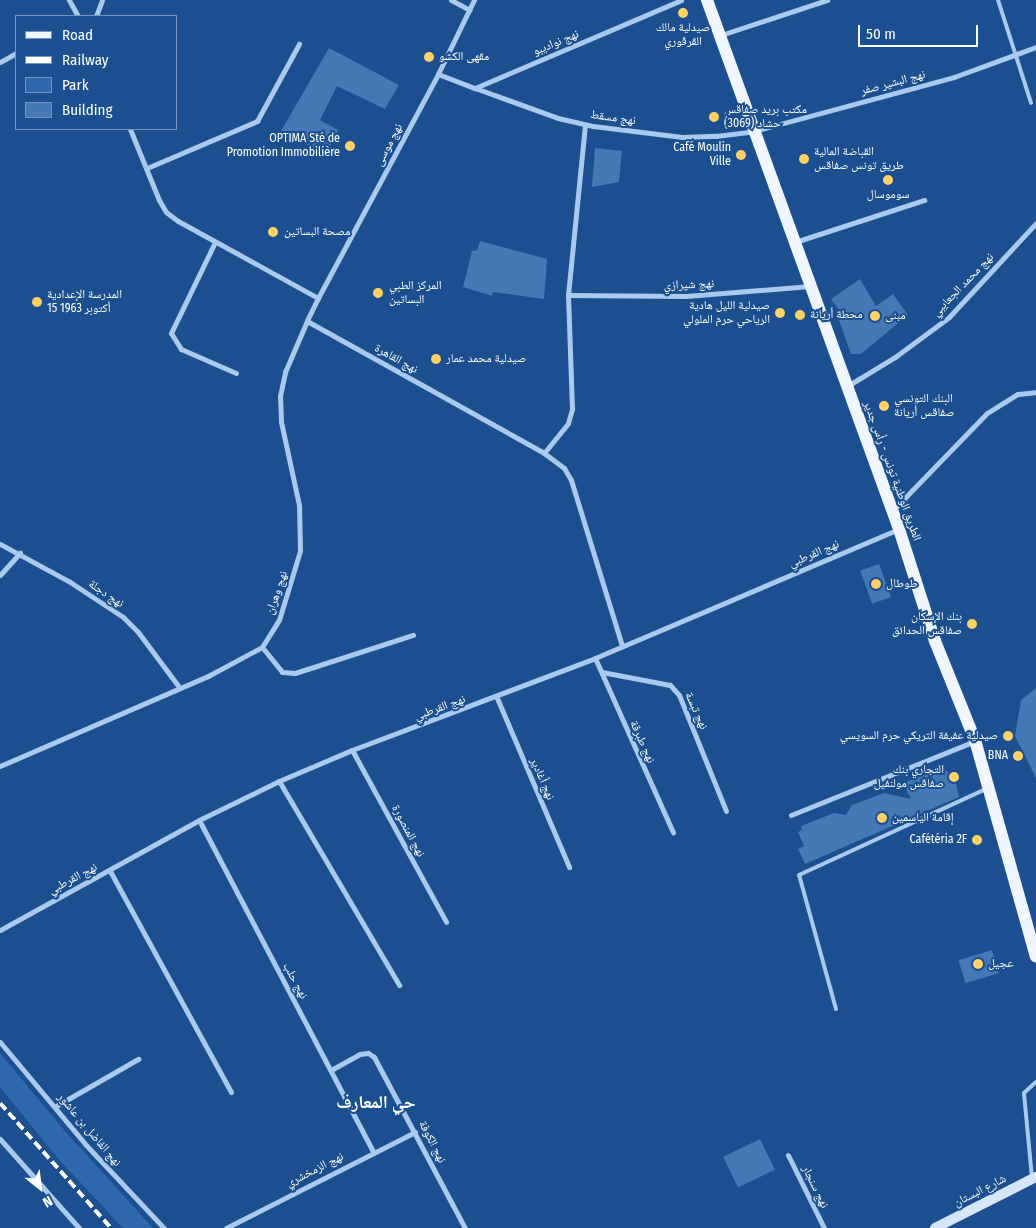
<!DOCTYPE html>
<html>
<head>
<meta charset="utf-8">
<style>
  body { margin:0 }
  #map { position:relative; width:1036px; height:1228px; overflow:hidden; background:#1b4f8f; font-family:"Fira Sans Condensed","Noto Naskh Arabic",sans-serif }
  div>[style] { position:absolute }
  .green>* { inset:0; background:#2e69ad }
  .building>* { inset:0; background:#4478b7; transform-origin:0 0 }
  .lane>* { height:4px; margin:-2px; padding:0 2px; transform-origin:2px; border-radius:2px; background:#a9c9ee }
  .street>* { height:5px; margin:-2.5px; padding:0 2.5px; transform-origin:2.5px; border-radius:2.5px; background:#a9c9ee }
  .secondary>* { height:10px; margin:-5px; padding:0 5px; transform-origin:5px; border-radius:5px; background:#d6e6fa }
  .primary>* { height:12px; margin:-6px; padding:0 6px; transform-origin:6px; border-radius:6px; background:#f0f6ff }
  .rail>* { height:4px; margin-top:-2px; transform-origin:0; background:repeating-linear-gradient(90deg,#fff 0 9px,transparent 0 13px) }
  .dots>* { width:14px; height:14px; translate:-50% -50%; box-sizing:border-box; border:2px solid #1b4f8f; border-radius:50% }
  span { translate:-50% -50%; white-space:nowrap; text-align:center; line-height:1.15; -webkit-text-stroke:4px #1b4f8f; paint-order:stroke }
  .poi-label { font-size:12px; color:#fff }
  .left { translate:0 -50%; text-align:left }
  .right { translate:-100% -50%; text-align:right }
  .street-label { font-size:12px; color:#fff }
  .district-label { font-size:18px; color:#fff; font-weight:700 }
  .legend { position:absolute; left:15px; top:15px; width:162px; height:115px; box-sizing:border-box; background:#1b4f8f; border:1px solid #7695bc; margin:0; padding:6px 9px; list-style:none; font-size:15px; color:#fff }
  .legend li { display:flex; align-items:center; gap:10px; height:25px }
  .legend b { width:25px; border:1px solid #7695bc }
  .north { position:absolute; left:15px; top:1163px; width:50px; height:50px; -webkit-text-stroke:4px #1b4f8f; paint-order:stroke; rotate:151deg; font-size:14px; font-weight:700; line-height:20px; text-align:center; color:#fff }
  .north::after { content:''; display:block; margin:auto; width:18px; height:22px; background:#fff; clip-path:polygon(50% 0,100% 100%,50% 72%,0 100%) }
  .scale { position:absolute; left:858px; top:25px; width:120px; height:22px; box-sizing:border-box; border:2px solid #fff; border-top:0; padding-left:6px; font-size:15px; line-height:18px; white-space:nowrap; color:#fff; -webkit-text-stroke:4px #1b4f8f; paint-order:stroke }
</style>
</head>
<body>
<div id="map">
  <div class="green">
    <div style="clip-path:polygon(0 1053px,64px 1130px,153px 1228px,123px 1228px,60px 1161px,0 1087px)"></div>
  </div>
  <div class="building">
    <div style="clip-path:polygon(329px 48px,399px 85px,385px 109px,337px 86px,320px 120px,338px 130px,326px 155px,281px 131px)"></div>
    <div style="clip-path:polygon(595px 148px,622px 151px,619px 182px,592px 187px)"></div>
    <div style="clip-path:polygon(480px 241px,547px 259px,544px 299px,493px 292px,492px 296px,463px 287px,472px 251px,477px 250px)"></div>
    <div style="clip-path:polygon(860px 279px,876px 306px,893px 294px,908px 315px,861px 354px,851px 354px,839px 320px,844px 317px,831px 299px)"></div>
    <div style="left:879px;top:564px;width:35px;height:20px;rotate:70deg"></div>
    <div style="clip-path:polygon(1036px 688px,1036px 778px,1015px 736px,1021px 700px)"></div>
    <div style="clip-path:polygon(943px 768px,955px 778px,959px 797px,805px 864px,798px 849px,804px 846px,798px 832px,802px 830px,801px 826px,834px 813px,846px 815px,852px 805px,884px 793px,911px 799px,903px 783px)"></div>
    <div style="left:992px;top:950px;width:24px;height:35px;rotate:73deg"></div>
    <div style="left:760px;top:1139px;width:34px;height:41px;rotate:64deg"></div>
  </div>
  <div class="lane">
    <div style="left:998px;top:0;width:108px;rotate:72.2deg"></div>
    <div style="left:836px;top:1009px;width:139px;rotate:-105.4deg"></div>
    <div style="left:799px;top:875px;width:206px;rotate:-24.7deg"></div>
    <div style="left:1032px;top:1178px;width:85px;rotate:-95.4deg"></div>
    <div style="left:1024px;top:1093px;width:16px;rotate:-43deg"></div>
  </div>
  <div class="street">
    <div style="left:69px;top:0;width:18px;rotate:61deg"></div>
    <div style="left:451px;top:0;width:21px;rotate:28deg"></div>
    <div style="left:96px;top:16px;width:17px;rotate:-69deg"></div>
    <div style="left:721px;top:35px;width:112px;rotate:-18.3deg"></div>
    <div style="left:0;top:62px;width:18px;rotate:-29deg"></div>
    <div style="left:438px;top:74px;width:40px;rotate:21deg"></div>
    <div style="left:475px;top:88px;width:224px;rotate:-23.1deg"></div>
    <div style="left:475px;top:88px;width:88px;rotate:19.9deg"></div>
    <div style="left:558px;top:118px;width:36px;rotate:13deg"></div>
    <div style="left:593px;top:126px;width:90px;rotate:7deg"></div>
    <div style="left:682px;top:137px;width:34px;rotate:-2deg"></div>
    <div style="left:716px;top:136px;width:38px;rotate:-7deg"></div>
    <div style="left:754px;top:131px;width:207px;rotate:-15.1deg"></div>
    <div style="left:954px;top:77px;width:87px;rotate:-20.1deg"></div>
    <div style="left:130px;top:129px;width:77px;rotate:67.8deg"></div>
    <div style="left:159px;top:200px;width:14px;rotate:60deg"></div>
    <div style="left:166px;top:212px;width:15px;rotate:37deg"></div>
    <div style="left:178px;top:221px;width:160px;rotate:28.8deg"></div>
    <div style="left:318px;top:298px;width:25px;rotate:116deg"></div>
    <div style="left:307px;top:321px;width:271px;rotate:29.1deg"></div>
    <div style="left:544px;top:453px;width:25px;rotate:37deg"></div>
    <div style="left:564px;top:468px;width:14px;rotate:60deg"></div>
    <div style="left:571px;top:480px;width:174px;rotate:72.9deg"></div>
    <div style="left:147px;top:168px;width:120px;rotate:-23.1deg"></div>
    <div style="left:257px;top:121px;width:88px;rotate:-61.4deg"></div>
    <div style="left:215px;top:242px;width:101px;rotate:115.8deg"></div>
    <div style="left:171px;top:333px;width:19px;rotate:58deg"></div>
    <div style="left:181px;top:349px;width:60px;rotate:23.6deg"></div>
    <div style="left:795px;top:242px;width:136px;rotate:-18deg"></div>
    <div style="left:568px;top:295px;width:118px;rotate:0.5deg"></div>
    <div style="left:686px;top:296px;width:125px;rotate:-4.6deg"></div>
    <div style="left:318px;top:298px;width:254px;rotate:-61.8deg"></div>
    <div style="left:438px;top:74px;width:82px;rotate:-64.1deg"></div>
    <div style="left:849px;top:385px;width:54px;rotate:-31.3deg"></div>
    <div style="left:895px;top:357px;width:67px;rotate:-36.5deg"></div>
    <div style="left:949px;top:317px;width:128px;rotate:-47.2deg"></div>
    <div style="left:544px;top:453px;width:38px;rotate:-51deg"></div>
    <div style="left:568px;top:423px;width:15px;rotate:-74deg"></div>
    <div style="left:572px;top:409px;width:114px;rotate:-92deg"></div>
    <div style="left:568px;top:295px;width:171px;rotate:-84.3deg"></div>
    <div style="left:893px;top:510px;width:135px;rotate:-45.9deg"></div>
    <div style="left:987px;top:413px;width:36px;rotate:-32deg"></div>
    <div style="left:1018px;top:394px;width:18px;rotate:-6deg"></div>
    <div style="left:0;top:544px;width:80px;rotate:28.5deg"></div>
    <div style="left:70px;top:582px;width:64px;rotate:33.4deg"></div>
    <div style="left:123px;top:617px;width:21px;rotate:45deg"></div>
    <div style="left:138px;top:632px;width:69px;rotate:53.3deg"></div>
    <div style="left:0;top:575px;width:30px;rotate:-48deg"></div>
    <div style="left:262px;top:647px;width:32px;rotate:51deg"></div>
    <div style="left:282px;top:672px;width:13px;rotate:4deg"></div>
    <div style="left:295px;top:673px;width:124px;rotate:-17.9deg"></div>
    <div style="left:595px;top:658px;width:191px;rotate:65.9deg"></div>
    <div style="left:602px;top:672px;width:69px;rotate:10.8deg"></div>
    <div style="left:670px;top:685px;width:13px;rotate:48deg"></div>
    <div style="left:679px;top:695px;width:125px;rotate:67.9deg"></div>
    <div style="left:497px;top:698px;width:184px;rotate:66.9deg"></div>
    <div style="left:352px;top:750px;width:196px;rotate:61.3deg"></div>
    <div style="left:0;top:766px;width:227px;rotate:-23.4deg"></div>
    <div style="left:208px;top:676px;width:61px;rotate:-28.2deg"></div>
    <div style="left:262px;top:647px;width:32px;rotate:-58deg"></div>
    <div style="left:279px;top:620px;width:72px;rotate:-73.1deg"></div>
    <div style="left:300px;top:551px;width:46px;rotate:-91.2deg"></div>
    <div style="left:299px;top:505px;width:85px;rotate:-102.2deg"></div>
    <div style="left:281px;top:422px;width:26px;rotate:-92deg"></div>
    <div style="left:280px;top:396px;width:25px;rotate:-78deg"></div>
    <div style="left:285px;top:372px;width:56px;rotate:-66.7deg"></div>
    <div style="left:279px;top:781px;width:237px;rotate:59.5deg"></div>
    <div style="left:791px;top:815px;width:198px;rotate:-21.9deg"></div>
    <div style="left:199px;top:820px;width:375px;rotate:62.3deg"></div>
    <div style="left:110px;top:871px;width:252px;rotate:61.3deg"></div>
    <div style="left:0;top:930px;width:227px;rotate:-28.9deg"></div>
    <div style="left:199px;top:820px;width:89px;rotate:-26deg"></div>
    <div style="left:279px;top:781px;width:79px;rotate:-23deg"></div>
    <div style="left:352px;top:750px;width:260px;rotate:-20.7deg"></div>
    <div style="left:595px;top:658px;width:330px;rotate:-23deg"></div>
    <div style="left:0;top:1042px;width:134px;rotate:50.1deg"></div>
    <div style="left:86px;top:1145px;width:114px;rotate:46.8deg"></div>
    <div style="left:331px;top:1070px;width:33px;rotate:-29deg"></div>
    <div style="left:360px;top:1054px;width:8px;rotate:-7deg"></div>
    <div style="left:368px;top:1053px;width:7px;rotate:34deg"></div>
    <div style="left:374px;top:1057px;width:194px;rotate:62deg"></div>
    <div style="left:56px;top:1106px;width:95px;rotate:-29.8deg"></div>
    <div style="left:0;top:1139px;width:119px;rotate:48.4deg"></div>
    <div style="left:788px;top:1155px;width:81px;rotate:63.7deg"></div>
    <div style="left:226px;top:1228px;width:212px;rotate:-26.9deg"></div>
  </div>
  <div class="secondary">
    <div style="left:935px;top:1228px;width:113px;rotate:-26.8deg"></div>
  </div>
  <div class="primary">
    <div style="left:707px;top:0;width:563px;rotate:70.05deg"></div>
    <div style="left:899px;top:529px;width:118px;rotate:72.2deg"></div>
    <div style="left:935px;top:641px;width:107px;rotate:68deg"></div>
    <div style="left:975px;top:740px;width:225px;rotate:74.3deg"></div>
  </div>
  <div class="rail">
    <div style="left:0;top:1103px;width:167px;rotate:48.4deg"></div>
  </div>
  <div class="dots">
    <div style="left:683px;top:13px;background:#ffd166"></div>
    <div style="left:429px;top:57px;background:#ffd166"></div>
    <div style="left:714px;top:117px;background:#ffd166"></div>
    <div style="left:350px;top:146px;background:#ffd166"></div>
    <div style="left:741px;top:155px;background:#ffd166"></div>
    <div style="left:804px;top:159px;background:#ffd166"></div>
    <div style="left:888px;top:180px;background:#ffd166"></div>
    <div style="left:273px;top:232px;background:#ffd166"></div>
    <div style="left:378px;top:293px;background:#ffd166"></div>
    <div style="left:37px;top:302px;background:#ffd166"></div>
    <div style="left:780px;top:313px;background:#ffd166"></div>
    <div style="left:800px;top:315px;background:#ffd166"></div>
    <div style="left:875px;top:316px;background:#ffd166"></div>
    <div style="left:436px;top:359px;background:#ffd166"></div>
    <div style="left:884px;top:406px;background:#ffd166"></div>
    <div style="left:876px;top:584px;background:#ffd166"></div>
    <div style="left:972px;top:624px;background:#ffd166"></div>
    <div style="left:1008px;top:736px;background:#ffd166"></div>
    <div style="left:1018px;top:756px;background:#ffd166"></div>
    <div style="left:954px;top:777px;background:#ffd166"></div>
    <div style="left:882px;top:818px;background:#ffd166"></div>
    <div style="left:977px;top:840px;background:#ffd166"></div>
    <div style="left:978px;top:964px;background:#ffd166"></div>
  </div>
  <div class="poi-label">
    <span style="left:683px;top:35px">صيدلية مالك<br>الڤرڤوري</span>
    <span class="left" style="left:439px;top:57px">مقهى الكشو</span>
    <span class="left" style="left:724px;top:117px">مكتب بريد صفاقس<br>حشاد (3069)</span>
    <span class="right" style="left:340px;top:146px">OPTIMA Sté de<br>Promotion Immobilière</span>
    <span class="right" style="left:731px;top:155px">Café Moulin<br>Ville</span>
    <span class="left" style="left:814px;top:159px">القباضة المالية<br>طريق تونس صفاقس</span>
    <span style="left:888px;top:195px">سوموسال</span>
    <span class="left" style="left:284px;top:232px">مصحة البساتين</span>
    <span class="left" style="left:389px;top:293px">المركز الطبي<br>البساتين</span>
    <span class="left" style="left:47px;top:302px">المدرسة الإعدادية<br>15 أكتوبر 1963</span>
    <span class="right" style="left:770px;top:313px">صيدلية الليل هادية<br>الرياحي حرم الملولي</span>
    <span class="left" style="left:810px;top:315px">محطة أريانة</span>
    <span class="left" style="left:885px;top:316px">مبنى</span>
    <span class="left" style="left:446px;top:359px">صيدلية محمد عمار</span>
    <span class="left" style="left:894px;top:406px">البنك التونسي<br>صفاقس أريانة</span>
    <span class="left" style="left:886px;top:584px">طوطال</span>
    <span class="right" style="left:962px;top:624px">بنك الإسكان<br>صفاقس الحدائق</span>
    <span class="right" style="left:998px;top:736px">صيدلية عفيفة التريكي حرم السويسي</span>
    <span class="right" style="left:1008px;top:756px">BNA</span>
    <span class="right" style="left:944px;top:777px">التجاري بنك<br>صفاقس مولنفيل</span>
    <span class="left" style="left:892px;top:818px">إقامة الياسمين</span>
    <span class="right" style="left:967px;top:840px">Cafétéria 2F</span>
    <span class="left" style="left:988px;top:964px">عجيل</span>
  </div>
  <div class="street-label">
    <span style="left:556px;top:43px;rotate:-23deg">نهج نواديبو</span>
    <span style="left:893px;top:83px;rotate:-15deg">نهج البشير صفر</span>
    <span style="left:613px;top:118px;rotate:8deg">نهج مسقط</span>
    <span style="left:389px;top:145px;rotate:-62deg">نهج موسى</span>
    <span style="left:689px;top:285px;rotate:-2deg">نهج شيرازي</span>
    <span style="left:963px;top:285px;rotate:-46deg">نهج محمد الجعايبي</span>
    <span style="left:396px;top:359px;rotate:29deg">نهج القاهرة</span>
    <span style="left:892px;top:471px;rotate:70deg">الطريق الوطنية تونس - رأس جدير</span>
    <span style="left:814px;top:554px;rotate:-23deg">نهج القرطبي</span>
    <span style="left:277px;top:593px;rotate:-71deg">نهج وهران</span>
    <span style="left:106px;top:594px;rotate:34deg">نهج دجلة</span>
    <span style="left:440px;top:708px;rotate:-20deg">نهج القرطبي</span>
    <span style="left:696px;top:711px;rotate:66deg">نهج تبسة</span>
    <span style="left:642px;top:742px;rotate:66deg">نهج طبرقة</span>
    <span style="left:542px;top:779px;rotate:67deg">نهج أغادير</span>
    <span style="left:408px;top:831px;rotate:62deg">نهج المنصورة</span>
    <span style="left:73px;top:879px;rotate:-28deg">نهج القرطبي</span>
    <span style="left:295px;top:981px;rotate:62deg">نهج حلب</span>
    <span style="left:89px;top:1130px;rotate:50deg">نهج الفاضل بن عاشور</span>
    <span style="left:432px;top:1142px;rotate:63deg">نهج الكوفة</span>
    <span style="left:315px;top:1170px;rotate:-27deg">نهج الزمخشري</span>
    <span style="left:815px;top:1187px;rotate:64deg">نهج سنجار</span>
    <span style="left:980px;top:1191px;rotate:-27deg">شارع البستان</span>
  </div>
  <div class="district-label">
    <span style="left:376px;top:1102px">حي المعارف</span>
  </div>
  <ul class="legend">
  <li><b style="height:6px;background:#f0f6ff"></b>Road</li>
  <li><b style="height:6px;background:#fff"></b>Railway</li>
  <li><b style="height:14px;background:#2e69ad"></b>Park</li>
  <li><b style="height:14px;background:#4478b7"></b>Building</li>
  </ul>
  <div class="north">N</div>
  <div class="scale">50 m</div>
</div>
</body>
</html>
